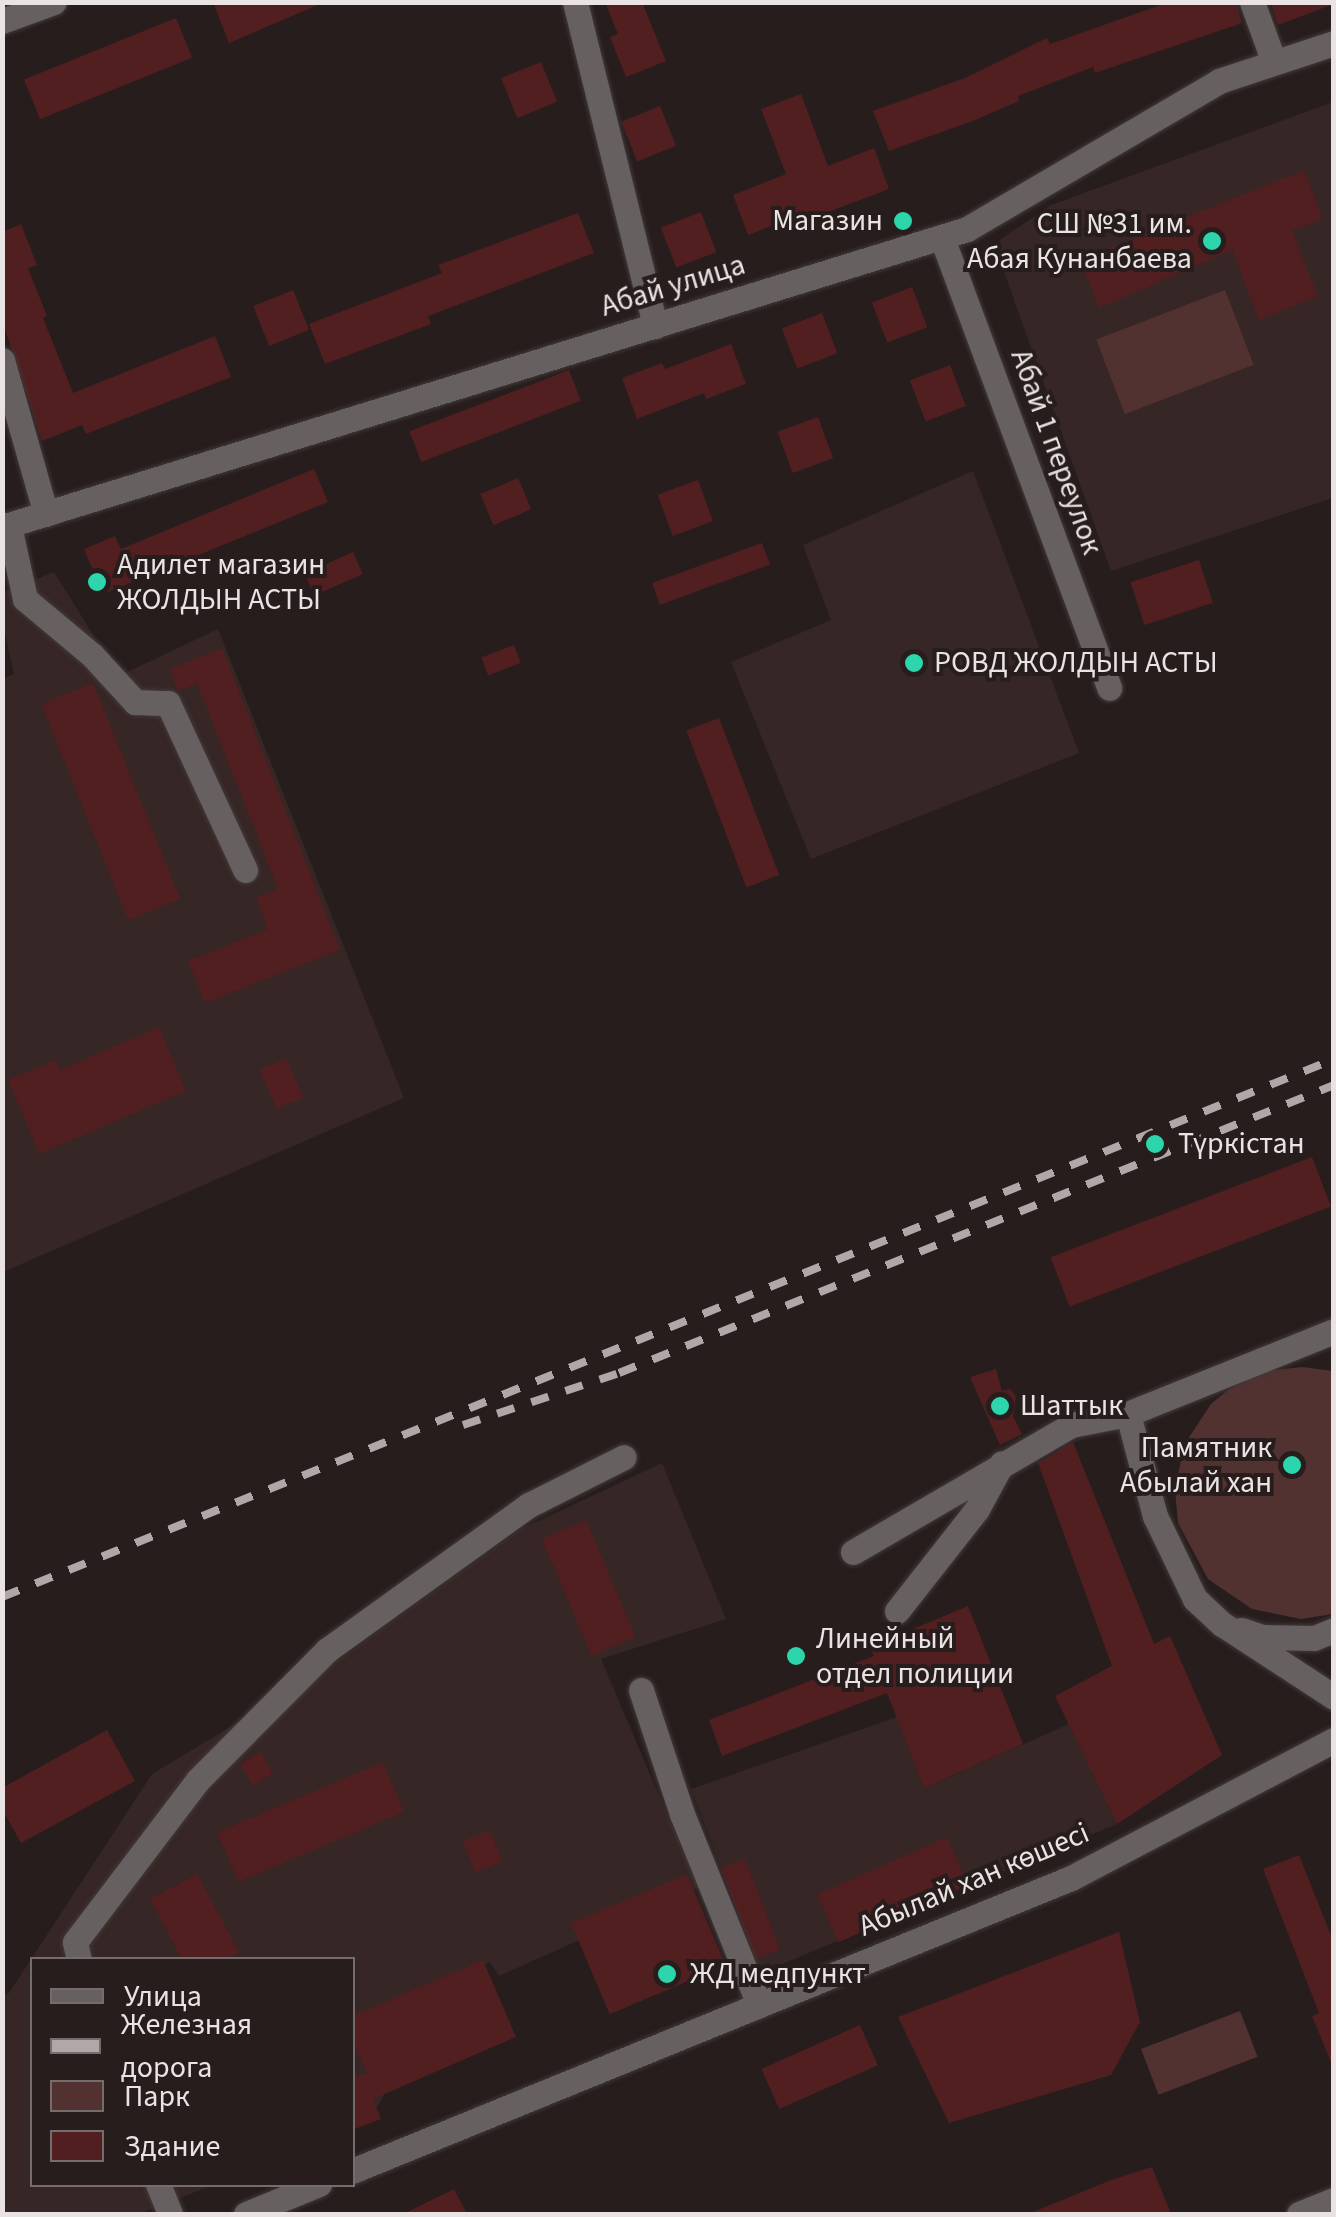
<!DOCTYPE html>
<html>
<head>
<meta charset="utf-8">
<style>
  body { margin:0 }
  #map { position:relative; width:1336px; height:2217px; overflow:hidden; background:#271d1d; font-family:"Source Sans 3",sans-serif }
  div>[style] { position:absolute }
  .built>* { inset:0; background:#362625 }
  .green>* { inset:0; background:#523231; transform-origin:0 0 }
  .building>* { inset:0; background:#511f20; transform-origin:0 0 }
  .roads { filter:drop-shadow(0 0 2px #423939) drop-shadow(0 0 2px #423939) }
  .minor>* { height:25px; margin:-12.5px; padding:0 12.5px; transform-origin:12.5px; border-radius:12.5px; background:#666060 }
  .rail>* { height:8px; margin-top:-4px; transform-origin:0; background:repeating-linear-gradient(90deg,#b0a8a8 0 18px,transparent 0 36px) }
  .dots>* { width:28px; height:28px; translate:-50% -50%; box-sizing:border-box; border:5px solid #271d1d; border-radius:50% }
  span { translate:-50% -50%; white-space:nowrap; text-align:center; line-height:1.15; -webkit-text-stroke:8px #271d1d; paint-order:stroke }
  .poi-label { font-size:30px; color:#eae3e3 }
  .right { translate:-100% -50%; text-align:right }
  .left { translate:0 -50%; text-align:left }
  .street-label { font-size:30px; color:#eae3e3 }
  .frame { position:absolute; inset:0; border:5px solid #eae3e3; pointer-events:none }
  .legend { position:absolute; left:30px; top:1957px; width:325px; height:230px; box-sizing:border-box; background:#271d1d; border:2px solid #756c6c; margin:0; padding:12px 18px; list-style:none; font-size:30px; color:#eae3e3 }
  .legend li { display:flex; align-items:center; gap:20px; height:50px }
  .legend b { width:50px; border:2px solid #756c6c }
</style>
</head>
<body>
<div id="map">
  <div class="built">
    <div style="clip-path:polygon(1333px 102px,1333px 498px,1111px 571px,994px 244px,1051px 205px)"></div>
    <div style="clip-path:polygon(973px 471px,1079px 753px,811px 859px,731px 662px,831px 620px,803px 545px)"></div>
    <div style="clip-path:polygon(54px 572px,119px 676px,218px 629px,404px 1098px,3px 1272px,2px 679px,14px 674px,3px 625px,3px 592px)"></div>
    <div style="clip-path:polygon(662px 1463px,726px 1619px,601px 1659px,698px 1887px,499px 1976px,490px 1962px,356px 2023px,387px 2090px,368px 2122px,353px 2128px,352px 1960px,32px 1960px,32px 2184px,213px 2185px,139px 2214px,3px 2214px,2px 1995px,9px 1993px,152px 1774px,328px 1668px,521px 1529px)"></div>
    <div style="clip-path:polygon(897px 1717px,924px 1788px,1069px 1724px,1117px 1824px,761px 1973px,691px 1789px)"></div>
  </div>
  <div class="green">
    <div style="left:1225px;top:290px;width:80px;height:138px;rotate:69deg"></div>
    <div style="clip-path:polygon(1302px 1367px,1333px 1371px,1333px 1614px,1301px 1619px,1252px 1609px,1208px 1579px,1178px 1523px,1175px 1490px,1184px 1445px,1211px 1404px,1229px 1389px,1266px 1371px)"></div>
    <div style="left:1240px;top:2011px;width:49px;height:106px;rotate:69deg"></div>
  </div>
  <div class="building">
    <div style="clip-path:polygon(213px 2px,320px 2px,320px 4px,229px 43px)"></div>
    <div style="clip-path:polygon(605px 2px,642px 2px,666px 61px,626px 77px,610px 37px,618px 34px)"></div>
    <div style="clip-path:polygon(1169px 2px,1236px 2px,1242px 23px,1095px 73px,1093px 67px,1018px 96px,1019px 101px,975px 120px,889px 151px,873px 111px,965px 78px,1047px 38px,1050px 44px)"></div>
    <div style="clip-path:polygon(1270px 2px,1333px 2px,1334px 4px,1278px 25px)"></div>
    <div style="left:176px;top:18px;width:43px;height:164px;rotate:68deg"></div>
    <div style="left:541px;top:62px;width:43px;height:43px;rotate:68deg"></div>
    <div style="clip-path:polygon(801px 94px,828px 166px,874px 148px,889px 189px,802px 222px,800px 215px,748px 235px,733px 195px,786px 174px,761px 109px)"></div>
    <div style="left:660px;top:106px;width:43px;height:42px;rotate:68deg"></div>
    <div style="clip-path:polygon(1304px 170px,1323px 219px,1292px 231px,1318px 296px,1259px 320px,1232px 250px,1099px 308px,1080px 260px)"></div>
    <div style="left:701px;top:212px;width:43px;height:43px;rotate:69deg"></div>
    <div style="clip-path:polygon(578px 213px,594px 253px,428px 316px,431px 324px,325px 364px,309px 324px,442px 273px,438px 265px)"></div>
    <div style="clip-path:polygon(21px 224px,37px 265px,28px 268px,47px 316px,43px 318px,73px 393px,215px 336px,231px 377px,86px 434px,82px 425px,42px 441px,2px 320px,2px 232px)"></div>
    <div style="left:912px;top:287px;width:43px;height:43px;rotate:69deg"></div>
    <div style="left:293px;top:290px;width:43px;height:43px;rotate:68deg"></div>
    <div style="left:822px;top:313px;width:43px;height:43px;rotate:69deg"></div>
    <div style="clip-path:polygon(731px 344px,746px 384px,706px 399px,704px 393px,637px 419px,622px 378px,662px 363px,665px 369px)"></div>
    <div style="left:950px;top:365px;width:44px;height:43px;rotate:69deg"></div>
    <div style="left:569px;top:370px;width:33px;height:171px;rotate:69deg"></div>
    <div style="left:818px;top:417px;width:44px;height:43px;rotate:70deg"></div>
    <div style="clip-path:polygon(314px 469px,328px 502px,103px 594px,84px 549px,115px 536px,121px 549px)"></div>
    <div style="left:518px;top:478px;width:34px;height:41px;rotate:67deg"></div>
    <div style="left:698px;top:480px;width:44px;height:43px;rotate:70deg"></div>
    <div style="left:762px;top:543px;width:23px;height:117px;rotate:70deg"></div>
    <div style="left:353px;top:552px;width:24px;height:53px;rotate:66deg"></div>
    <div style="left:1199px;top:560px;width:45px;height:72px;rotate:72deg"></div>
    <div style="left:514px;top:645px;width:19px;height:35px;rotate:69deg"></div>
    <div style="clip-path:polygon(222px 648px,340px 950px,205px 1003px,188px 961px,268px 929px,256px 898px,278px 889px,197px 683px,178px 691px,169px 669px)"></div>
    <div style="left:93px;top:683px;width:233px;height:56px;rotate:68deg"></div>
    <div style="left:719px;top:718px;width:168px;height:35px;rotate:69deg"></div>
    <div style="clip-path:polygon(159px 1027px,186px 1091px,39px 1154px,8px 1080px,56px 1060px,60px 1070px)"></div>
    <div style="left:286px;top:1058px;width:43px;height:29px;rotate:66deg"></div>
    <div style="left:1312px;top:1157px;width:53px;height:280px;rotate:69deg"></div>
    <div style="clip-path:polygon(996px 1369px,1002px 1391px,1010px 1389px,1016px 1396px,1013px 1416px,1022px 1434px,1000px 1445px,970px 1377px)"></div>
    <div style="clip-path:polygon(1073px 1442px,1154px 1644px,1170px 1636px,1222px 1755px,1117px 1824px,1055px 1696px,1112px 1666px,1038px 1463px)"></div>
    <div style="left:586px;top:1520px;width:127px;height:48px;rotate:67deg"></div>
    <div style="clip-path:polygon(968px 1606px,1023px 1744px,924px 1788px,887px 1693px,722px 1756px,709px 1720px,874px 1656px,870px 1647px)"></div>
    <div style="clip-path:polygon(107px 1730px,135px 1781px,21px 1843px,2px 1809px,2px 1788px)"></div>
    <div style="left:261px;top:1752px;width:25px;height:24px;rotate:61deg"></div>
    <div style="left:383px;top:1762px;width:54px;height:180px;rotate:67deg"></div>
    <div style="left:490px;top:1830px;width:34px;height:29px;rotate:69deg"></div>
    <div style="left:947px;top:1837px;width:52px;height:142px;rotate:66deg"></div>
    <div style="clip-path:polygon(1299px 1855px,1334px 1943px,1333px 2067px,1312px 2016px,1319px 2013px,1263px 1869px)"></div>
    <div style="left:745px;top:1859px;width:97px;height:26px;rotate:69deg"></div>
    <div style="clip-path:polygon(197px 1874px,239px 1952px,225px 1960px,182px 1960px,150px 1899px)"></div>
    <div style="left:687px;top:1874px;width:99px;height:126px;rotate:67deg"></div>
    <div style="clip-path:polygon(1119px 1932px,1140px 2022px,1111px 2075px,949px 2123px,898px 2017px)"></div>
    <div style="clip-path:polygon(483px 1960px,516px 2037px,373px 2099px,381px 2119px,352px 2130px,352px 2078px,367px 2073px,352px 2039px,352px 2016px)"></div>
    <div style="left:860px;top:2025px;width:44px;height:108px;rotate:66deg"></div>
    <div style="clip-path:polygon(1152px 2167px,1171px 2214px,1028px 2214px,1111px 2180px)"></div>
    <div style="clip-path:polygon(454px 2189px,467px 2214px,403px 2214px)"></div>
  </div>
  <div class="roads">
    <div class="minor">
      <div style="left:575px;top:2px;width:334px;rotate:76.1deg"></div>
      <div style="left:1252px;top:2px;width:64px;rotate:69.9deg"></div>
      <div style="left:2px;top:21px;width:55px;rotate:-20.1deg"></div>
      <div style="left:942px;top:238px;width:480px;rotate:69.6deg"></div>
      <div style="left:2px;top:360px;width:160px;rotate:74.1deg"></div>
      <div style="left:9px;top:526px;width:75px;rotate:77.6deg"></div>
      <div style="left:25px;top:599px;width:87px;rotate:39.9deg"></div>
      <div style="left:92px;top:655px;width:64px;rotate:47.5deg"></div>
      <div style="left:135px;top:702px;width:33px;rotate:2deg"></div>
      <div style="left:168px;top:703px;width:184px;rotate:65.2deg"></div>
      <div style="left:2px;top:527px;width:1010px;rotate:-17.16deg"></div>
      <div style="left:967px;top:229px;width:292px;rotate:-30.4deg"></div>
      <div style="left:1219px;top:81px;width:121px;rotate:-18.3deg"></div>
      <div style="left:1334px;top:1331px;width:222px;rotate:158.1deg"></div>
      <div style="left:1128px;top:1414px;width:106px;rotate:75.2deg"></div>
      <div style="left:1155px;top:1516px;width:92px;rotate:64.3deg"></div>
      <div style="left:1195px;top:1599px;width:37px;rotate:43deg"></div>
      <div style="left:1222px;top:1624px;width:134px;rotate:33.1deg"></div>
      <div style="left:853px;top:1552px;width:252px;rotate:-30.2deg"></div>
      <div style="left:1071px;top:1425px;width:58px;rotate:-10.9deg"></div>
      <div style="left:897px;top:1611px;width:130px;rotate:-51.9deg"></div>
      <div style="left:977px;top:1509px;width:52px;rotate:-61.5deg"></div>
      <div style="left:1241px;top:1630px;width:22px;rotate:18deg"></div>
      <div style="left:1262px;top:1637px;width:52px;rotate:1.1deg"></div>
      <div style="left:1314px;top:1638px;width:22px;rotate:-22deg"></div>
      <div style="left:641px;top:1690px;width:131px;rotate:71.7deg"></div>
      <div style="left:682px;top:1814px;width:206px;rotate:68deg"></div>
      <div style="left:79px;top:1960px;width:18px;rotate:-103deg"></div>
      <div style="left:75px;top:1942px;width:203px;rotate:-52.8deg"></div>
      <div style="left:198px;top:1780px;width:183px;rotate:-45.2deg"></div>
      <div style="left:327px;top:1650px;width:249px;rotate:-35.7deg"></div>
      <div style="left:529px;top:1505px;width:106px;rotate:-26.8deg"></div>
      <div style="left:352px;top:2171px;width:776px;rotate:-22.17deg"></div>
      <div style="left:1071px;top:1878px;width:297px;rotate:-27.7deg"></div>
      <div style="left:158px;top:2184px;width:32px;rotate:68deg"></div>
      <div style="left:246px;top:2214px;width:79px;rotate:-22.3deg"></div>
      <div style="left:1299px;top:2214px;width:38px;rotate:-22deg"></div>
    </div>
  </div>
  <div class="rail">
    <div style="left:463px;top:1425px;width:164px;rotate:-18.4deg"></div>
    <div style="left:619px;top:1373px;width:771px;rotate:-21.94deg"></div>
    <div style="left:2px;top:1597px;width:1437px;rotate:-21.99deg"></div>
  </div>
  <div class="dots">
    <div style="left:903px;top:221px;background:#2cd5ab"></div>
    <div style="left:1212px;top:241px;background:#2cd5ab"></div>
    <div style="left:97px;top:582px;background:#2cd5ab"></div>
    <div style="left:914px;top:663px;background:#2cd5ab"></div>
    <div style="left:1155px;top:1144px;background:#2cd5ab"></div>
    <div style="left:1000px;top:1406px;background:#2cd5ab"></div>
    <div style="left:1292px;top:1465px;background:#2cd5ab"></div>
    <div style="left:796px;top:1656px;background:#2cd5ab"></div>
    <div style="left:667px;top:1974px;background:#2cd5ab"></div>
  </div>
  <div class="poi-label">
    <span class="right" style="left:883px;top:221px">Магазин</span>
    <span class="right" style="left:1192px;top:241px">СШ №31 им.<br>Абая Кунанбаева</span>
    <span class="left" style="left:117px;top:582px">Адилет магазин<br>ЖОЛДЫН АСТЫ</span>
    <span class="left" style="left:934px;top:663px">РОВД ЖОЛДЫН АСТЫ</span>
    <span class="left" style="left:1178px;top:1144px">Түркістан</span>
    <span class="left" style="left:1020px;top:1406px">Шаттык</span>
    <span class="right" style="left:1272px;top:1465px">Памятник<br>Абылай хан</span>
    <span class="left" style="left:816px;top:1656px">Линейный<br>отдел полиции</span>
    <span class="left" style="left:690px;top:1974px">ЖД медпункт</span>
  </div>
  <div class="street-label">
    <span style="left:673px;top:286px;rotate:-17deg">Абай улица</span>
    <span style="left:1056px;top:452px;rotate:70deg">Абай 1 переулок</span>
    <span style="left:974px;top:1880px;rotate:-23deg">Абылай хан көшесі</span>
  </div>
  <div class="frame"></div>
  <ul class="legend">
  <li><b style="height:12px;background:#666060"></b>Улица</li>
  <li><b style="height:12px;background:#b0a8a8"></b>Железная дорога</li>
  <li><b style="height:28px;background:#523231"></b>Парк</li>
  <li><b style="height:28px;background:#511f20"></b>Здание</li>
  </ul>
</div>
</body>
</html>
